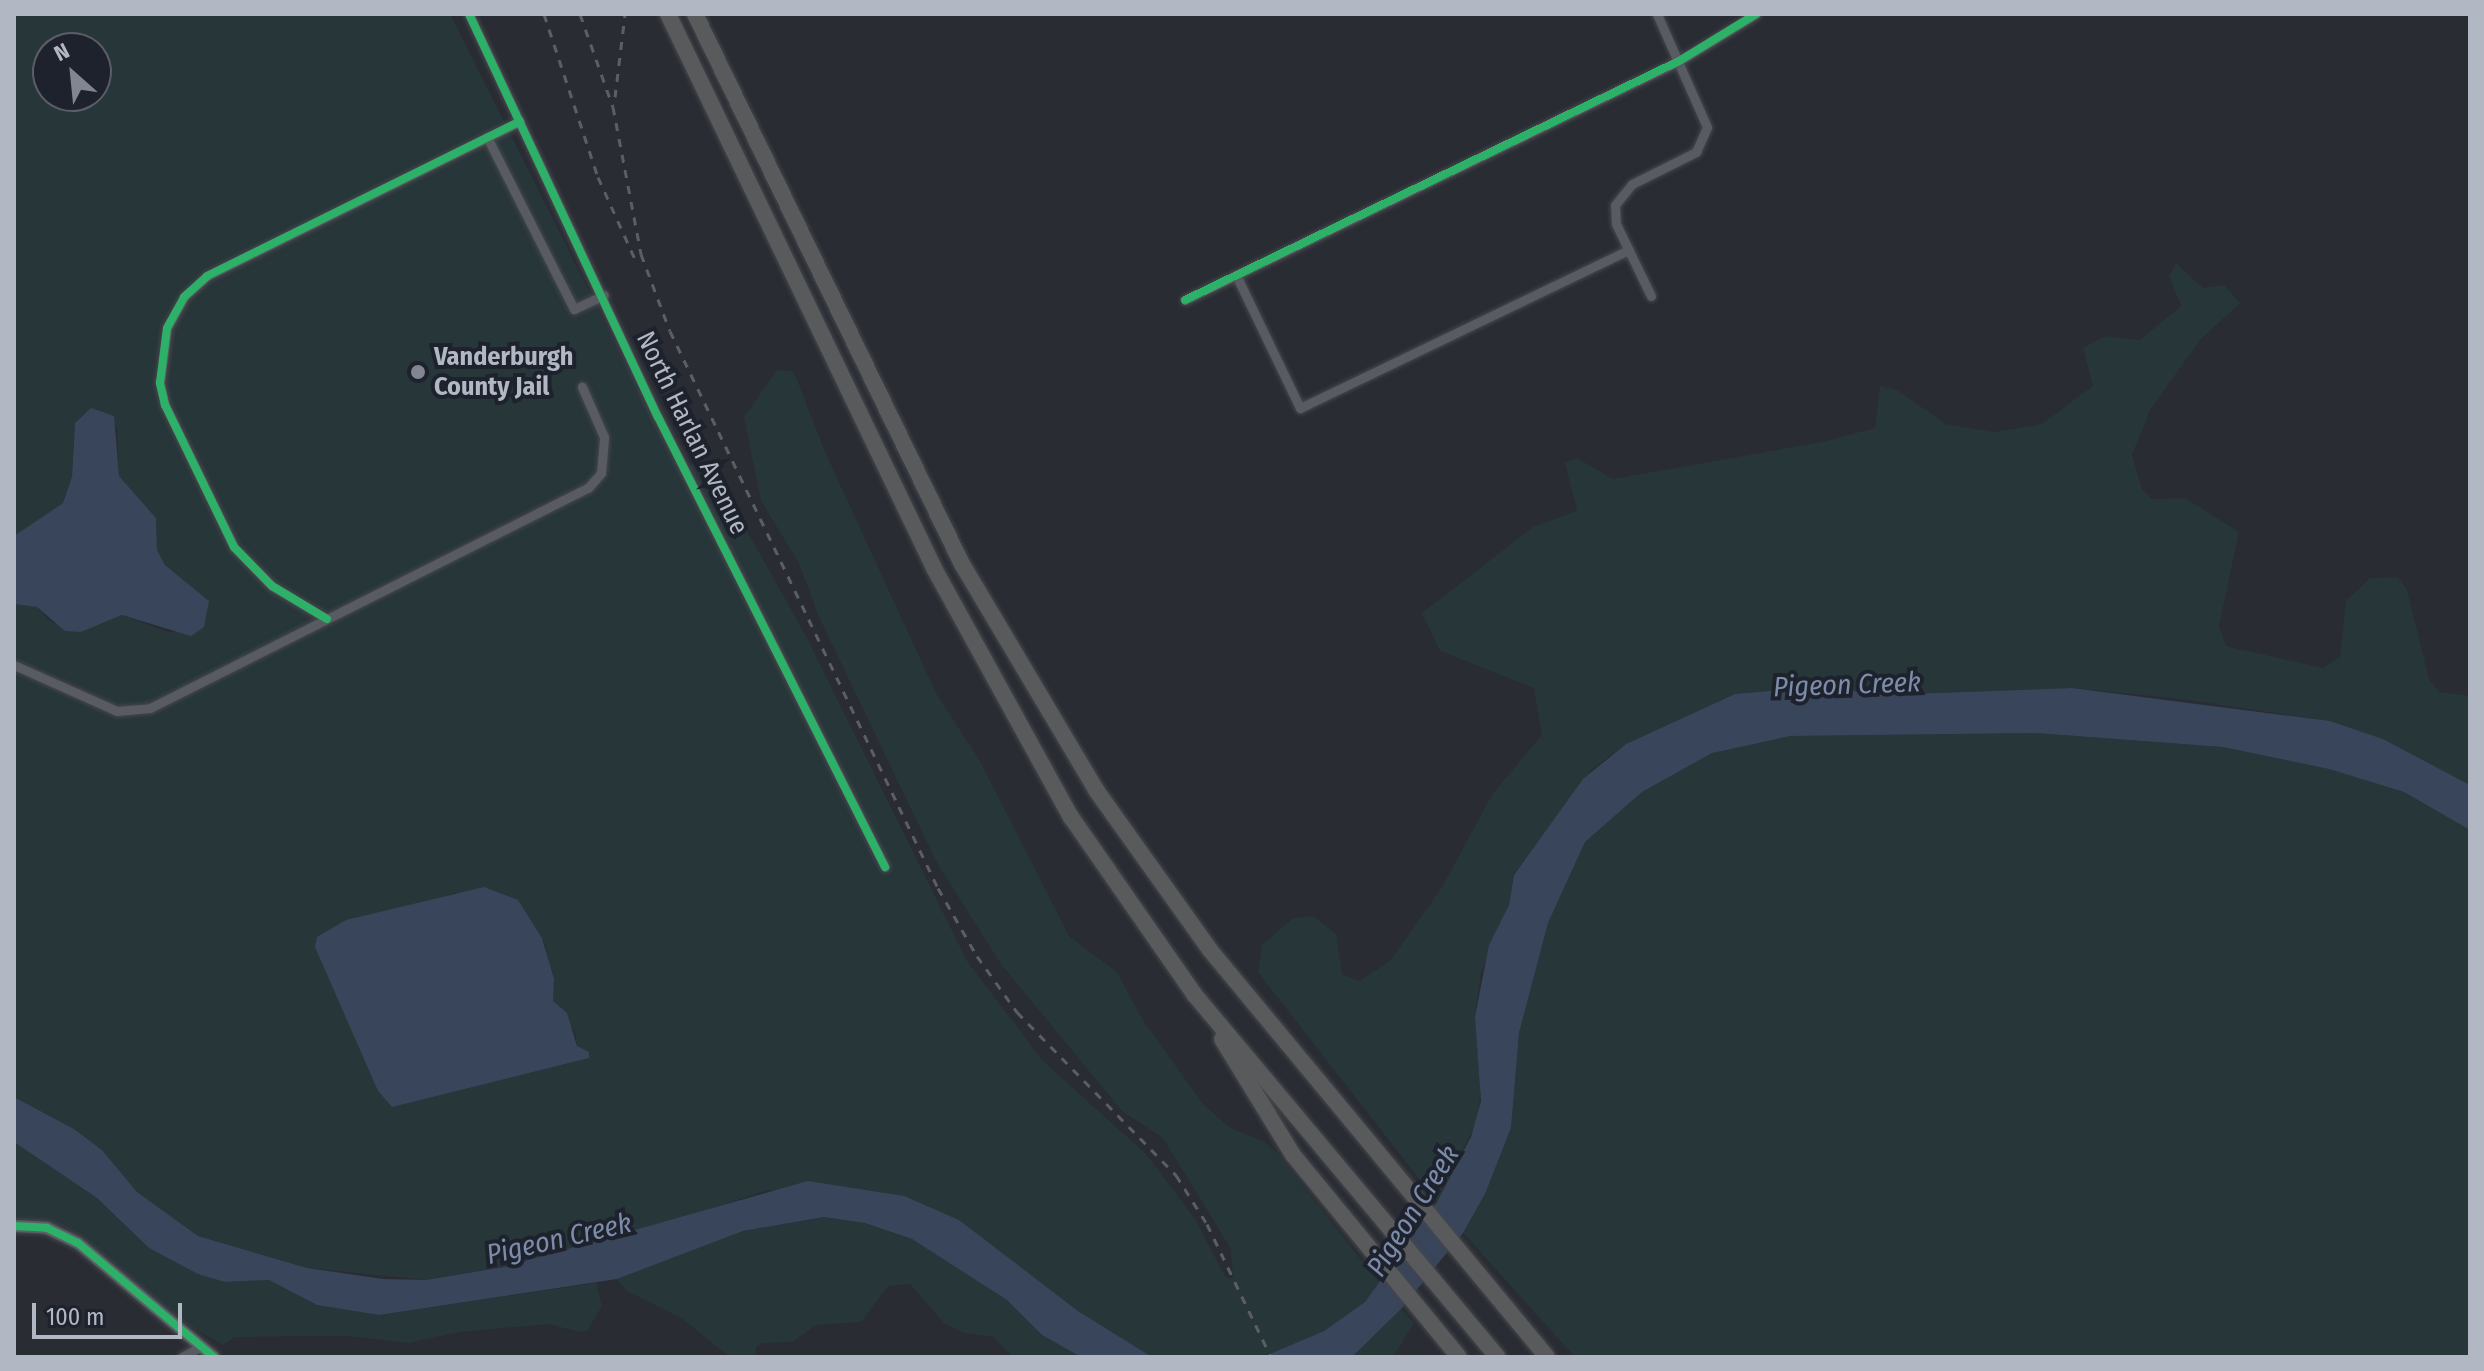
<!DOCTYPE html>
<html>
<head>
<meta charset="utf-8">
<style>
  body { margin:0 }
  #map { position:relative; width:2484px; height:1371px; overflow:hidden; background:#292c33; font-family:"Fira Sans Condensed",sans-serif }
  div>[style] { position:absolute }
  .green>* { inset:0; background:#273639 }
  .water>* { inset:0; background:#39455b }
  .roads { filter:drop-shadow(0 0 2px #45474c) drop-shadow(0 0 2px #45474c) }
  .street>* { height:9px; margin:-4.5px; padding:0 4.5px; transform-origin:4.5px; border-radius:4.5px; background:#585b61 }
  .secondary>* { height:12px; margin:-6px; padding:0 6px; transform-origin:6px; border-radius:6px; background:#5c5e66 }
  .highway>* { height:16px; margin:-8px; padding:0 8px; transform-origin:8px; border-radius:8px; background:#585a5b }
  .rail>* { height:3px; margin-top:-1.5px; transform-origin:0; background:repeating-linear-gradient(90deg,#5c5e65 0 8px,transparent 0 16px) }
  .cycleway>* { height:8px; margin:-4px; padding:0 4px; transform-origin:4px; border-radius:4px; background:#2db169 }
  .dots>* { width:22px; height:22px; translate:-50% -50%; box-sizing:border-box; border:4px solid #1d222d; border-radius:50% }
  span { translate:-50% -50%; white-space:nowrap; text-align:center; line-height:1.15; -webkit-text-stroke:8px #1d222d; paint-order:stroke }
  .poi-label { font-size:26px; color:#b2b7c4; font-weight:700 }
  .left { translate:0 -50%; text-align:left }
  .street-label { font-size:26px; color:#b2b7c4 }
  .water-label { font-size:28px; color:#7d8caa; font-style:italic }
  .frame { position:absolute; inset:0; border:16px solid #b2b7c4; pointer-events:none }
  .north { position:absolute; left:32px; top:32px; width:80px; height:80px; box-sizing:border-box; background:#1d222d; border:2px solid #595e69; border-radius:50%; rotate:333deg; font-size:22px; font-weight:700; line-height:32px; text-align:center; color:#b2b7c4 }
  .north::after { content:''; display:block; margin:auto; width:28px; height:36px; background:#828691; clip-path:polygon(50% 0,100% 100%,50% 72%,0 100%) }
  .scale { position:absolute; left:32px; top:1303px; width:150px; height:36px; box-sizing:border-box; border:4px solid #b2b7c4; border-top:0; padding-left:10px; font-size:24px; line-height:28px; white-space:nowrap; color:#b2b7c4; -webkit-text-stroke:6px #1d222d; paint-order:stroke }
</style>
</head>
<body>
<div id="map">
  <div class="green">
    <div style="clip-path:polygon(evenodd,14px 14px,450px 14px,678px 468px,705px 461px,714px 472px,806px 636px,967px 961px,1043px 1061px,1147px 1155px,1195px 1219px,1226px 1278px,1233px 1278px,1231px 1249px,1163px 1138px,1122px 1111px,1000px 963px,936px 861px,819px 617px,798px 561px,761px 501px,744px 417px,777px 370px,792px 371px,796px 377px,825px 452px,936px 693px,980px 761px,1069px 936px,1117px 972px,1141px 1017px,1202px 1103px,1230px 1128px,1265px 1142px,1277px 1153px,1381px 1285px,1365px 1302px,1324px 1331px,1263px 1357px,1152px 1357px,1078px 1311px,959px 1220px,767px 1190px,675px 1221px,504px 1267px,426px 1280px,307px 1268px,198px 1236px,137px 1192px,102px 1150px,74px 1129px,14px 1097px,14px 604px,37px 607px,49px 621px,81px 632px,122px 615px,171px 633px,209px 601px,165px 565px,157px 550px,156px 518px,119px 476px,117px 428px,91px 408px,75px 423px,72px 478px,63px 503px,14px 536px,14px 14px,48px 48px,96px 48px,96px 96px,48px 96px,48px 48px,14px 14px,454px 893px,518px 900px,546px 945px,553px 1001px,575px 1032px,577px 1046px,392px 1107px,378px 1091px,328px 971px,346px 920px,413px 907px,454px 893px)"></div>
    <div style="clip-path:polygon(2176px 263px,2203px 288px,2224px 285px,2240px 303px,2200px 340px,2150px 410px,2132px 455px,2142px 489px,2152px 499px,2185px 498px,2239px 532px,2219px 626px,2226px 646px,2323px 668px,2340px 657px,2346px 601px,2370px 578px,2398px 577px,2407px 590px,2429px 679px,2439px 692px,2470px 696px,2470px 785px,2383px 739px,2330px 721px,2180px 699px,2072px 688px,1880px 695px,1823px 686px,1735px 694px,1626px 744px,1592px 769px,1514px 874px,1509px 905px,1481px 972px,1475px 1017px,1482px 1078px,1477px 1121px,1437px 1202px,1258px 972px,1262px 945px,1293px 918px,1313px 916px,1336px 934px,1342px 974px,1359px 981px,1390px 961px,1442px 887px,1493px 793px,1542px 735px,1534px 688px,1440px 651px,1422px 613px,1533px 527px,1577px 511px,1565px 463px,1577px 458px,1613px 479px,1822px 442px,1875px 428px,1880px 386px,1897px 390px,1946px 424px,1994px 432px,2042px 424px,2093px 386px,2083px 348px,2105px 336px,2140px 340px,2181px 306px,2169px 276px)"></div>
    <div style="clip-path:polygon(2036px 733px,2223px 747px,2329px 769px,2404px 792px,2470px 830px,2470px 1357px,1575px 1357px,1463px 1233px,1485px 1194px,1511px 1128px,1519px 1033px,1548px 923px,1585px 842px,1642px 792px,1712px 753px,1747px 743px,1790px 736px)"></div>
    <div style="clip-path:polygon(14px 1142px,97px 1198px,149px 1248px,225px 1282px,269px 1280px,317px 1305px,379px 1315px,596px 1283px,602px 1306px,587px 1331px,579px 1332px,549px 1324px,460px 1332px,408px 1343px,348px 1336px,235px 1337px,223px 1345px,166px 1313px,65px 1227px,14px 1218px)"></div>
    <div style="clip-path:polygon(824px 1217px,865px 1223px,912px 1239px,1008px 1300px,1042px 1335px,1081px 1357px,1013px 1357px,993px 1337px,964px 1333px,944px 1323px,910px 1284px,888px 1286px,861px 1322px,816px 1325px,792px 1342px,762px 1343px,756px 1347px,755px 1357px,730px 1357px,681px 1318px,627px 1291px,617px 1279px,743px 1231px)"></div>
    <div style="clip-path:polygon(1401px 1309px,1414px 1323px,1393px 1357px,1352px 1357px)"></div>
  </div>
  <div class="water">
    <div style="clip-path:polygon(91px 408px,114px 416px,119px 476px,156px 518px,157px 550px,165px 565px,209px 601px,204px 627px,191px 636px,122px 615px,81px 632px,65px 631px,37px 607px,14px 604px,14px 536px,63px 503px,72px 477px,75px 423px)"></div>
    <div style="clip-path:polygon(1823px 686px,1880px 695px,2072px 688px,2330px 721px,2383px 739px,2470px 785px,2470px 830px,2404px 792px,2329px 769px,2223px 747px,2036px 733px,1790px 736px,1712px 753px,1642px 792px,1585px 842px,1548px 923px,1519px 1033px,1511px 1128px,1485px 1194px,1463px 1233px,1401px 1309px,1352px 1357px,1263px 1357px,1324px 1331px,1365px 1302px,1437px 1202px,1471px 1137px,1481px 1101px,1475px 1017px,1489px 945px,1509px 905px,1514px 875px,1583px 779px,1626px 744px,1735px 694px)"></div>
    <div style="clip-path:polygon(484px 887px,518px 900px,542px 938px,554px 979px,553px 1001px,567px 1013px,577px 1046px,589px 1052px,589px 1058px,392px 1107px,378px 1091px,315px 947px,317px 937px,346px 920px)"></div>
    <div style="clip-path:polygon(14px 1097px,74px 1129px,102px 1150px,137px 1192px,198px 1236px,307px 1268px,383px 1279px,426px 1280px,504px 1267px,808px 1181px,904px 1196px,959px 1220px,1078px 1311px,1152px 1357px,1081px 1357px,1042px 1335px,1007px 1300px,912px 1239px,865px 1223px,824px 1217px,743px 1231px,617px 1279px,379px 1315px,317px 1305px,269px 1280px,225px 1282px,198px 1274px,149px 1248px,97px 1198px,14px 1142px)"></div>
  </div>
  <div class="roads">
    <div class="street">
      <div style="left:469px;top:14px;width:445px;rotate:64.9deg"></div>
      <div style="left:658px;top:417px;width:504px;rotate:63.23deg"></div>
      <div style="left:487px;top:137px;width:193px;rotate:63.2deg"></div>
      <div style="left:574px;top:309px;width:33px;rotate:-25deg"></div>
      <div style="left:1236px;top:275px;width:148px;rotate:64.3deg"></div>
      <div style="left:1300px;top:408px;width:365px;rotate:-25.7deg"></div>
      <div style="left:1651px;top:296px;width:80px;rotate:-115.9deg"></div>
      <div style="left:1616px;top:224px;width:19px;rotate:-93deg"></div>
      <div style="left:1615px;top:205px;width:27px;rotate:-51deg"></div>
      <div style="left:1632px;top:184px;width:72px;rotate:-26.6deg"></div>
      <div style="left:1696px;top:152px;width:27px;rotate:-66deg"></div>
      <div style="left:1707px;top:127px;width:124px;rotate:-113.9deg"></div>
      <div style="left:1185px;top:300px;width:549px;rotate:-25.82deg"></div>
      <div style="left:1679px;top:61px;width:90px;rotate:-31.4deg"></div>
      <div style="left:327px;top:619px;width:64px;rotate:-149deg"></div>
      <div style="left:272px;top:586px;width:54px;rotate:-134.3deg"></div>
      <div style="left:234px;top:547px;width:158px;rotate:-115.9deg"></div>
      <div style="left:165px;top:405px;width:23px;rotate:-103deg"></div>
      <div style="left:160px;top:383px;width:55px;rotate:-82.7deg"></div>
      <div style="left:167px;top:328px;width:35px;rotate:-61deg"></div>
      <div style="left:184px;top:297px;width:31px;rotate:-42deg"></div>
      <div style="left:207px;top:276px;width:349px;rotate:-26.3deg"></div>
      <div style="left:14px;top:665px;width:113px;rotate:24.1deg"></div>
      <div style="left:117px;top:711px;width:33px;rotate:-5deg"></div>
      <div style="left:150px;top:708px;width:490px;rotate:-26.7deg"></div>
      <div style="left:588px;top:488px;width:20px;rotate:-49deg"></div>
      <div style="left:601px;top:473px;width:36px;rotate:-85deg"></div>
      <div style="left:604px;top:437px;width:55px;rotate:-113.7deg"></div>
      <div style="left:182px;top:1357px;width:23px;rotate:-29deg"></div>
    </div>
    <div class="secondary">
      <div style="left:14px;top:1226px;width:33px;rotate:3deg"></div>
      <div style="left:47px;top:1228px;width:34px;rotate:26deg"></div>
      <div style="left:78px;top:1243px;width:177px;rotate:40deg"></div>
    </div>
    <div class="highway">
      <div style="left:668px;top:14px;width:617px;rotate:64.35deg"></div>
      <div style="left:935px;top:570px;width:282px;rotate:61.2deg"></div>
      <div style="left:1071px;top:817px;width:216px;rotate:55.2deg"></div>
      <div style="left:1194px;top:994px;width:473px;rotate:50.1deg"></div>
      <div style="left:695px;top:14px;width:611px;rotate:64.11deg"></div>
      <div style="left:962px;top:564px;width:263px;rotate:59.3deg"></div>
      <div style="left:1096px;top:790px;width:196px;rotate:54.5deg"></div>
      <div style="left:1210px;top:950px;width:528px;rotate:50.37deg"></div>
      <div style="left:1222px;top:1039px;width:136px;rotate:58.5deg"></div>
      <div style="left:1293px;top:1155px;width:261px;rotate:50.6deg"></div>
    </div>
  </div>
  <div class="rail">
    <div style="left:544px;top:14px;width:172px;rotate:71.7deg"></div>
    <div style="left:598px;top:177px;width:92px;rotate:65.7deg"></div>
    <div style="left:580px;top:14px;width:99px;rotate:70.5deg"></div>
    <div style="left:613px;top:107px;width:150px;rotate:79.2deg"></div>
    <div style="left:641px;top:254px;width:82px;rotate:69.4deg"></div>
    <div style="left:670px;top:331px;width:618px;rotate:64.31deg"></div>
    <div style="left:938px;top:888px;width:78px;rotate:60.2deg"></div>
    <div style="left:977px;top:956px;width:69px;rotate:54.5deg"></div>
    <div style="left:1017px;top:1012px;width:228px;rotate:45.7deg"></div>
    <div style="left:1176px;top:1175px;width:58px;rotate:57.7deg"></div>
    <div style="left:1207px;top:1224px;width:148px;rotate:64.3deg"></div>
    <div style="left:615px;top:97px;width:84px;rotate:-83.1deg"></div>
  </div>
  <div class="cycleway">
    <div style="left:469px;top:14px;width:445px;rotate:64.9deg"></div>
    <div style="left:658px;top:417px;width:504px;rotate:63.23deg"></div>
    <div style="left:1185px;top:300px;width:549px;rotate:-25.82deg"></div>
    <div style="left:1679px;top:61px;width:90px;rotate:-31.4deg"></div>
    <div style="left:327px;top:619px;width:64px;rotate:-149deg"></div>
    <div style="left:272px;top:586px;width:54px;rotate:-134.3deg"></div>
    <div style="left:234px;top:547px;width:158px;rotate:-115.9deg"></div>
    <div style="left:165px;top:405px;width:23px;rotate:-103deg"></div>
    <div style="left:160px;top:383px;width:55px;rotate:-82.7deg"></div>
    <div style="left:167px;top:328px;width:35px;rotate:-61deg"></div>
    <div style="left:184px;top:297px;width:31px;rotate:-42deg"></div>
    <div style="left:207px;top:276px;width:349px;rotate:-26.3deg"></div>
    <div style="left:14px;top:1226px;width:33px;rotate:3deg"></div>
    <div style="left:47px;top:1228px;width:34px;rotate:26deg"></div>
    <div style="left:78px;top:1243px;width:177px;rotate:40deg"></div>
  </div>
  <div class="dots">
    <div style="left:418px;top:372px;background:#828691"></div>
  </div>
  <div class="poi-label">
    <span class="left" style="left:434px;top:372px">Vanderburgh<br>County Jail</span>
  </div>
  <div class="street-label">
    <span style="left:692px;top:433px;rotate:64deg">North Harlan Avenue</span>
  </div>
  <div class="water-label">
    <span style="left:1847px;top:685px;rotate:-2deg">Pigeon Creek</span>
    <span style="left:1413px;top:1211px;rotate:-58deg">Pigeon Creek</span>
    <span style="left:559px;top:1239px;rotate:-13deg">Pigeon Creek</span>
  </div>
  <div class="frame"></div>
  <div class="north">N</div>
  <div class="scale">100 m</div>
</div>
</body>
</html>
